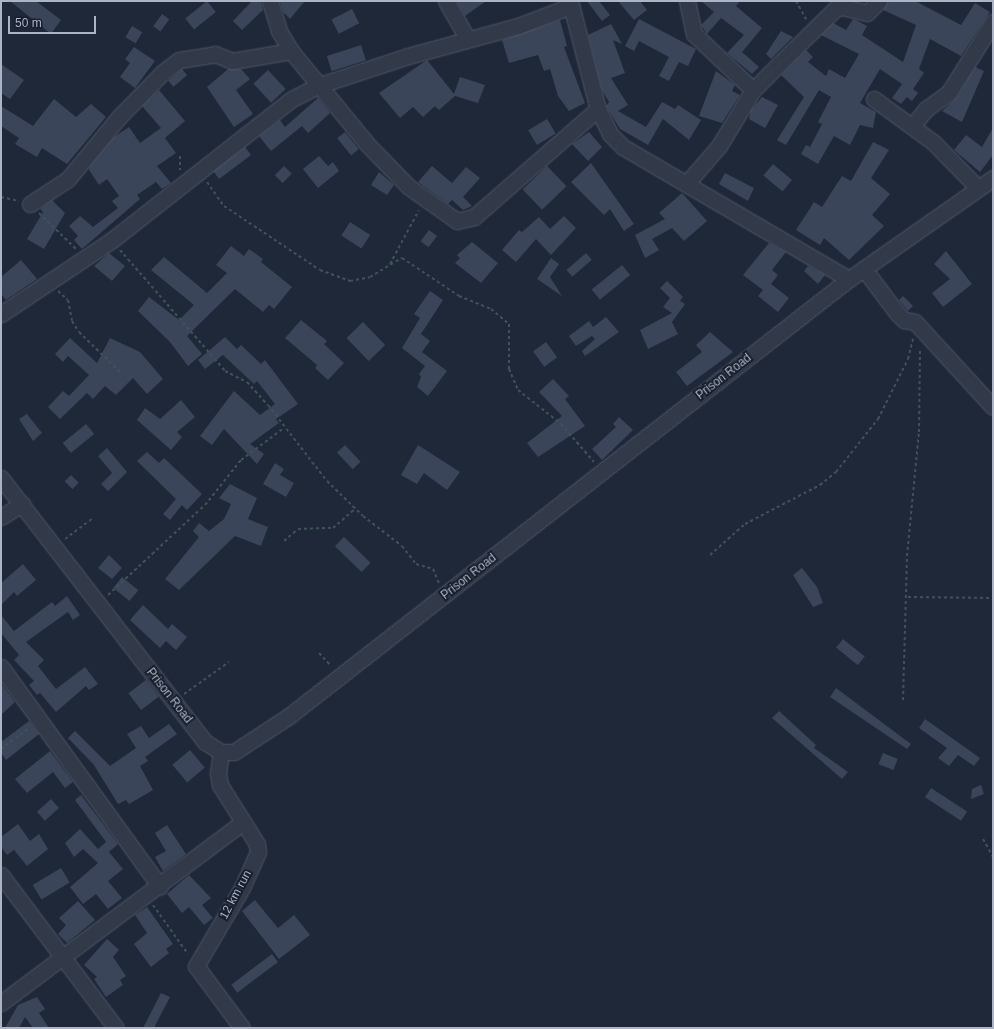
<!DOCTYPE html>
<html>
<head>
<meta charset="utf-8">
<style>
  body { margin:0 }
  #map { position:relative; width:994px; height:1029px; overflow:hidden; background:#1e2839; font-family:Helvetica,sans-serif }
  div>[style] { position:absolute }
  .building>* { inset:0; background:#3a4559; transform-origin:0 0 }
  .path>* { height:2px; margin-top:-1px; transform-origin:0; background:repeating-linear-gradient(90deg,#3e5257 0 3px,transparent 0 6px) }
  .roads { filter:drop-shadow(0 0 1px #505767) drop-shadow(0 0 1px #505767) }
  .minor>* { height:15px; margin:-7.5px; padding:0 7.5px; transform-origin:7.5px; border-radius:7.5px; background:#323a49 }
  span { translate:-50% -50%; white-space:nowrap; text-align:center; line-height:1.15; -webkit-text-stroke:4px #181f2d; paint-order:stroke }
  .street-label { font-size:12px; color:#acb4c6 }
  .frame { position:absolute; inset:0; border:2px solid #acb4c6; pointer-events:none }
  .scale { position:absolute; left:8px; top:16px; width:88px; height:18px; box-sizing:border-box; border:2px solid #acb4c6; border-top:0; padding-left:5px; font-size:12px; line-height:14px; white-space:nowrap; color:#acb4c6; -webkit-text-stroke:3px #181f2d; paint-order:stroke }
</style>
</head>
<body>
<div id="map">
  <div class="building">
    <div style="clip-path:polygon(10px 1px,36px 1px,61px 20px,51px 34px)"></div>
    <div style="left:207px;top:1px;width:14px;height:28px;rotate:51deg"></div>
    <div style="clip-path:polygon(252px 1px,261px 1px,263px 10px,242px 30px,233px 21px)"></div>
    <div style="clip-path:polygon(280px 1px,305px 1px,290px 19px,283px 12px)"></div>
    <div style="clip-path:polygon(456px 1px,486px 1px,465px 16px)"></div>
    <div style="clip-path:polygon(587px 1px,599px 1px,610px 15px,602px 21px)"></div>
    <div style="clip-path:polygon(618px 1px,640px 1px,647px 10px,634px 20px)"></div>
    <div style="clip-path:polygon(701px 1px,740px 1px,736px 6px,762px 28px,742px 52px,759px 67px,752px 74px,727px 53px,744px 35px,721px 18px,707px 34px,701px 25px,714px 12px)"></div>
    <div style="clip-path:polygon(888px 1px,915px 1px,961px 25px,975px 3px,990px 12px,961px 56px,930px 39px,919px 69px,924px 73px,913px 89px,918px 93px,912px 101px,907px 97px,901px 104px,892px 98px,902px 84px,880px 69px,860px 103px,876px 112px,873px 128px,860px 125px,850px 145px,834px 136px,818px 164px,801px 154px,806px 145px,810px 147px,822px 124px,818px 122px,831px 97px,819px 90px,786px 145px,777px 140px,804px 97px,781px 75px,806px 50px,813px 57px,808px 62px,826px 76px,829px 69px,845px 78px,859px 54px,821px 35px,833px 23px,846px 30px,853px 19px,856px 20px,867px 26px,862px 35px,903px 62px,916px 25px,883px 10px)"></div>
    <div style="left:352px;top:9px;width:16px;height:23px;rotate:63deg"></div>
    <div style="left:162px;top:14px;width:9px;height:15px;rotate:36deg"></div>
    <div style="clip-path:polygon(639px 19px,696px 49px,688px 66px,679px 62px,669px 81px,659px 76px,669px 57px,639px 41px,634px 51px,625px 46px)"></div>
    <div style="clip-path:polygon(560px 20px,567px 46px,564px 47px,585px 103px,569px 111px,558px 96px,550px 69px,544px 71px,538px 55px,509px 63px,502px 40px)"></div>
    <div style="clip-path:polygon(611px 24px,622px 44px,613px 40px,625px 73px,611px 78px,628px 105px,618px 111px,646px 127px,662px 102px,675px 109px,678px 105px,701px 120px,689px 140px,663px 119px,648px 145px,620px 129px,606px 106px,609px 102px,602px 90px,588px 35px)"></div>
    <div style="left:132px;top:26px;width:12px;height:13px;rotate:31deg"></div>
    <div style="clip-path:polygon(781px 31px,793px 37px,771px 59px,766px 54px)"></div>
    <div style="left:361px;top:45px;width:16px;height:36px;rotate:72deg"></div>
    <div style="clip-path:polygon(134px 47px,155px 61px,135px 88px,120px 77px,130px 63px,125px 59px)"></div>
    <div style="clip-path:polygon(427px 60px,454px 94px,460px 77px,485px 85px,478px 103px,455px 96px,439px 110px,435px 106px,423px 117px,413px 107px,400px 118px,379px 93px)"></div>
    <div style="clip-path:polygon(1px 64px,24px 80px,10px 99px,1px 93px)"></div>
    <div style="clip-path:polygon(975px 67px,984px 71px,962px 122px,942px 111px,957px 97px)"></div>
    <div style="left:182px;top:69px;width:8px;height:18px;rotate:50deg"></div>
    <div style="clip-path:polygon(228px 69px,241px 69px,250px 79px,236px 90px,253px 114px,234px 127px,207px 87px)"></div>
    <div style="left:268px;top:70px;width:26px;height:20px;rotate:47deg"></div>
    <div style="clip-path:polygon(716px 71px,735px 85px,732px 91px,740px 95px,722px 123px,699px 116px)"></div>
    <div style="clip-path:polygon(159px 90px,185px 121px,165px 138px,176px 153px,157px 166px,171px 183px,162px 189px,156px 182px,137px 195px,140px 199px,82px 249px,74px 240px,78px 236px,69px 226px,80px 216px,93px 227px,118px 208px,112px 201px,119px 196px,107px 179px,99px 185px,89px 170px,90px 166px,114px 137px,129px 127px,140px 143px,161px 128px,142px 106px)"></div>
    <div style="clip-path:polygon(762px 97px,778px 105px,765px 128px,749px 119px,751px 110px)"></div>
    <div style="clip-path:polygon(318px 98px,330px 113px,308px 133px,302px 126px,271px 151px,259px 136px,280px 120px,285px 127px)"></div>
    <div style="clip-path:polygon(54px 99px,76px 117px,91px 104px,106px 117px,67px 164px,42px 148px,37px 157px,15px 144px,19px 138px,1px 126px,1px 106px,33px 126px)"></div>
    <div style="left:547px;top:119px;width:17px;height:22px;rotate:59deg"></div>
    <div style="clip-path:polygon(993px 128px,993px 155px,980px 172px,954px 150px,966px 135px,982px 147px)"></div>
    <div style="left:345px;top:132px;width:22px;height:10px;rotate:51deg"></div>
    <div style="clip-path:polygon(589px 132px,602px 147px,588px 161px,572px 144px)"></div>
    <div style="clip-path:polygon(873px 142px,889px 150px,871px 178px,890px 194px,872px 215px,884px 226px,849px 260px,824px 238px,820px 245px,796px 230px,814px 202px,822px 207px,842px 176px,851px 181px)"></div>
    <div style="left:245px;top:147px;width:10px;height:40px;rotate:53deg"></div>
    <div style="clip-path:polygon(319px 156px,328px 166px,333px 162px,339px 171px,318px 188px,303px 169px)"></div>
    <div style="clip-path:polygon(591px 163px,634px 224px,624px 231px,610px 209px,604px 215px,571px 182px)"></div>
    <div style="left:773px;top:164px;width:25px;height:15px;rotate:40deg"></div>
    <div style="left:284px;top:166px;width:11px;height:13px;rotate:45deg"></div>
    <div style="clip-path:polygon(432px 166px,452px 183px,466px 167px,480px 178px,463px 197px,472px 206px,463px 210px,452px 200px,448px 204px,418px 182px)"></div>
    <div style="left:547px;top:166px;width:28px;height:34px;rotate:46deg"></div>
    <div style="clip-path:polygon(379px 172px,394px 185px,387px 195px,371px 185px)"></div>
    <div style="clip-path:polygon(725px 173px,754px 188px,748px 201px,719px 184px)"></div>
    <div style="clip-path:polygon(682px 193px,707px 221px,684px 241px,672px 228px,652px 239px,659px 250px,645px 258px,635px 235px,665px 219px,659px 213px)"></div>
    <div style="clip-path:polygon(52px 200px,65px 213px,44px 249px,27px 239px,43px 212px,40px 209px)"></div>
    <div style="clip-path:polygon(564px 216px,576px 228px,551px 255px,536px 239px,516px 262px,502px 250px,519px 230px,522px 232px,539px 217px,550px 229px)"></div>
    <div style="left:350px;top:222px;width:24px;height:16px;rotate:33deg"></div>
    <div style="left:429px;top:230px;width:10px;height:14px;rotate:37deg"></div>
    <div style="clip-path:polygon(472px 242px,498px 263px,481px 283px,455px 263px,460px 258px,457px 255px)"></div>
    <div style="clip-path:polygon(769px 243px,786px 252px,772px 270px,778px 275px,771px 284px,789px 298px,778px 312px,758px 296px,763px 290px,743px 275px)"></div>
    <div style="clip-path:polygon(231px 246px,244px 256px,249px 249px,263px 259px,261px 262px,292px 287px,274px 309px,269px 305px,263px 312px,235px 289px,187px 336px,202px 354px,188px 366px,170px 342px,138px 311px,149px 297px,179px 320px,194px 305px,151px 270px,164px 257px,207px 293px,227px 273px,216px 265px)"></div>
    <div style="clip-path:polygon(946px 251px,972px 284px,943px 307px,932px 293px,950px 279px,934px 264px)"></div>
    <div style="clip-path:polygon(109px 253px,125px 266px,112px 281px,94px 266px)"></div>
    <div style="left:586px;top:253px;width:9px;height:26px;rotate:49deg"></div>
    <div style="clip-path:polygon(551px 258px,559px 264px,550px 277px,562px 296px,537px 279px)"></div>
    <div style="clip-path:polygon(21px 260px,37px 279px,6px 300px,1px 294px,1px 277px)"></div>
    <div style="left:622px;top:265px;width:13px;height:39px;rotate:51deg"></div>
    <div style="clip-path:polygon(808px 266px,825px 275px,818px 284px,804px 271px)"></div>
    <div style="clip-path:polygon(667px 281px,683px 297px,680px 301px,685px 304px,672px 322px,678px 334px,648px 349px,640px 330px,672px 313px,663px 307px,670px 298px,660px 288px)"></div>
    <div style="clip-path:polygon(430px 291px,443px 300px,421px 334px,430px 341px,422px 352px,447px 371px,428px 396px,417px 387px,421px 377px,419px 374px,425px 366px,402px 348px,420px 318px,414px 314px)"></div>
    <div style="clip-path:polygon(903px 296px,913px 306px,908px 311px,899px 300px)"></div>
    <div style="clip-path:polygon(606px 317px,619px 332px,585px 356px,582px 351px,595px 339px,592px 336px,576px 346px,569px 336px,589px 321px,593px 327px)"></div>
    <div style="clip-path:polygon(301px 320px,327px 341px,324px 344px,344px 363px,328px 380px,315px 368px,317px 365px,285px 338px)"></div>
    <div style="left:363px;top:322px;width:32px;height:23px;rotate:46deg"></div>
    <div style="clip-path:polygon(710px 332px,733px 352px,687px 386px,676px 372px,702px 352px,696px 345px)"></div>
    <div style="clip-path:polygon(225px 337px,237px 349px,241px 345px,261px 364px,265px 360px,298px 404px,276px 419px,279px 423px,250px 444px,264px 454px,257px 464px,224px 429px,212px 445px,200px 436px,234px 391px,260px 415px,275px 404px,257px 381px,254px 384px,223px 355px,205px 369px,198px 360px)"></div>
    <div style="clip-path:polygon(70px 338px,97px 363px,110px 338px,140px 352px,163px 379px,147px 394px,133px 378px,116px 395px,105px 386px,93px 399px,87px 393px,60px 419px,48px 407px,63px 391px,69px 396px,89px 375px,68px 356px,63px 362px,55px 354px)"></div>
    <div style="left:546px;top:342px;width:19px;height:16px;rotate:54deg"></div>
    <div style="clip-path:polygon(553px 379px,569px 396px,565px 399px,585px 426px,538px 457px,527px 443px,562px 416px,539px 392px)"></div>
    <div style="clip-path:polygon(181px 400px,195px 417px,177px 432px,182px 437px,171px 450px,137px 420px,145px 408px,160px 419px)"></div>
    <div style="clip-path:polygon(27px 414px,42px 433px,33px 441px,19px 419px)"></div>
    <div style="clip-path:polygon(619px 417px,633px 430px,602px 460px,592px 449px,616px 427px,613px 424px)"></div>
    <div style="left:86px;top:424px;width:13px;height:30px;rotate:51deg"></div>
    <div style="left:345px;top:445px;width:23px;height:11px;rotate:47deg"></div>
    <div style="clip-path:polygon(418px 445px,460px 472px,447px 490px,424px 473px,417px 484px,401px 475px)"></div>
    <div style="clip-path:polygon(107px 448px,127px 472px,108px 491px,101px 484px,112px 473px,98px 456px)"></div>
    <div style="clip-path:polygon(147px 452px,159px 463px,164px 458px,202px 494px,187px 510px,182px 505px,170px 520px,163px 514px,176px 499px,137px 461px)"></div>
    <div style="clip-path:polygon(275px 463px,284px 469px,280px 475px,294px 483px,286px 497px,263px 484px)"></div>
    <div style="left:71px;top:475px;width:11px;height:9px;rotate:45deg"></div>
    <div style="clip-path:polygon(230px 484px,257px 498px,248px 519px,268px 527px,261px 546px,235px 536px,179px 590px,165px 579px,199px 537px,193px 531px,199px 523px,209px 531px,224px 519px,231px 504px,219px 498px)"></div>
    <div style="left:344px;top:537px;width:37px;height:13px;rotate:44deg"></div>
    <div style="clip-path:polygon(109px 555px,122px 568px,112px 579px,98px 568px)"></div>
    <div style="clip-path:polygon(23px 564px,36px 580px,17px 596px,14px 592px,1px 605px,1px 583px)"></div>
    <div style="clip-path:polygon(802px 568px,817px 587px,823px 603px,813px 607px,793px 575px)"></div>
    <div style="left:122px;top:577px;width:21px;height:14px;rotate:39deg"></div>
    <div style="clip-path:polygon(67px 596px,80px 615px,73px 620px,68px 612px,26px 642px,44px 660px,38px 666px,56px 689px,85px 667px,98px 684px,89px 690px,86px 686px,56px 712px,40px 693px,37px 695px,29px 685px,34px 681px,14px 660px,19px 655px,1px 633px,1px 615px,14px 631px,52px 602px,55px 606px)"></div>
    <div style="clip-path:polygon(143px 605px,168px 629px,172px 624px,187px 637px,176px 650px,166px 641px,160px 648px,130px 620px)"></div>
    <div style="left:843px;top:639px;width:28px;height:11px;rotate:39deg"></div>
    <div style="left:146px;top:680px;width:21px;height:22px;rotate:53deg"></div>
    <div style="clip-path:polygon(1px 683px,15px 702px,1px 715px)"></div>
    <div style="clip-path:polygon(836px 688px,911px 744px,907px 749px,830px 697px)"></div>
    <div style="clip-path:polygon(779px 711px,816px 745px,814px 748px,848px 772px,842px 779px,772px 718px)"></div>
    <div style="clip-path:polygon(925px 719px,980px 758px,974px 766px,958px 755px,949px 766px,938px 758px,947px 748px,919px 728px)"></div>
    <div style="clip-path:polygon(29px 721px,39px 734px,6px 760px,1px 753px,1px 742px)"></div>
    <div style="clip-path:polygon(169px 724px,177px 734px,145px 757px,148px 761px,140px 766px,153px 790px,129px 804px,126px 800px,118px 804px,94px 765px,68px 738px,75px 731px,110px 766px,136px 748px,127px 734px,141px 726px,149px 738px)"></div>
    <div style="left:190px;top:750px;width:23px;height:23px;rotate:50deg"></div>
    <div style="clip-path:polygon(50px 751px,73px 782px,65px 788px,53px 772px,27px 793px,15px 779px)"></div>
    <div style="left:883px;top:753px;width:16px;height:12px;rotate:22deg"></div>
    <div style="clip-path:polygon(981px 785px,984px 794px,971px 799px,972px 789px)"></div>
    <div style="left:931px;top:788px;width:43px;height:11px;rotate:33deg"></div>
    <div style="clip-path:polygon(81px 795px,118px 844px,109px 852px,123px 869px,108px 881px,122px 898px,108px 909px,96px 894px,83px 904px,70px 887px,98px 863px,83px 849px,74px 857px,65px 843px,80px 829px,98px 849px,106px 842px,75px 800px)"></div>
    <div style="left:51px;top:799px;width:12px;height:19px;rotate:48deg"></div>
    <div style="clip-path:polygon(18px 824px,30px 841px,39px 834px,48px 849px,27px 866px,14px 850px,7px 855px,1px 847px,1px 837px)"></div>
    <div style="clip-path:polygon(167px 825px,186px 854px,163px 871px,155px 857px,166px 851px,155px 833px)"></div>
    <div style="left:61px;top:868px;width:17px;height:33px;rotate:59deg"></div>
    <div style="clip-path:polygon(189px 875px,211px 898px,202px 905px,213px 918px,204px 925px,189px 907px,182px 913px,167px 894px)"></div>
    <div style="clip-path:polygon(255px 900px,278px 928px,294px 915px,310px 935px,279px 959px,242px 911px)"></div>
    <div style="clip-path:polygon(78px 901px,95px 920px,67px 943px,58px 934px,66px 925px,59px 918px)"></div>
    <div style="clip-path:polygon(147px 907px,173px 944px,166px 949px,169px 953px,151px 967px,134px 944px,147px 933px,135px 915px)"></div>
    <div style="clip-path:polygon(107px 939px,119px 950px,113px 957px,126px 976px,120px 980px,123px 985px,106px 997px,94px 979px,97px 977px,84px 965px)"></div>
    <div style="left:272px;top:954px;width:10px;height:51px;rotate:53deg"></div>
    <div style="clip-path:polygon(161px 993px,170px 997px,154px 1028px,143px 1028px)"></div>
    <div style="clip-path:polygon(37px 997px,45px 1009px,39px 1013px,49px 1028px,33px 1028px,25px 1017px,19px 1028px,5px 1028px,18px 1005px)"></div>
  </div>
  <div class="path">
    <div style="left:796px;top:1px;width:21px;rotate:61deg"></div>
    <div style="left:180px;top:156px;width:14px;rotate:90deg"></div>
    <div style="left:207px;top:182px;width:29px;rotate:55deg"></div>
    <div style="left:224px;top:206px;width:115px;rotate:33.7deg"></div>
    <div style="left:320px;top:270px;width:32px;rotate:20deg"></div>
    <div style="left:350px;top:281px;width:20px;rotate:-11deg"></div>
    <div style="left:370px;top:277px;width:37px;rotate:-31deg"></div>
    <div style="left:402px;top:258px;width:69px;rotate:33.7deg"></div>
    <div style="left:459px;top:296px;width:35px;rotate:22deg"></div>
    <div style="left:491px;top:309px;width:23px;rotate:40deg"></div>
    <div style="left:509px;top:324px;width:45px;rotate:90deg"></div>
    <div style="left:509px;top:369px;width:23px;rotate:67deg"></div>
    <div style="left:518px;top:390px;width:55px;rotate:38.3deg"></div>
    <div style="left:561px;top:424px;width:50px;rotate:49deg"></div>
    <div style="left:1px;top:197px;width:18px;rotate:13deg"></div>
    <div style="left:39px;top:213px;width:52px;rotate:44.2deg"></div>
    <div style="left:120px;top:250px;width:160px;rotate:49deg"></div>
    <div style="left:225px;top:371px;width:25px;rotate:27deg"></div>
    <div style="left:247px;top:382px;width:31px;rotate:48deg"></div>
    <div style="left:268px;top:405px;width:96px;rotate:52.2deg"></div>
    <div style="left:327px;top:481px;width:50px;rotate:44.2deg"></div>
    <div style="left:363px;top:516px;width:49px;rotate:37.6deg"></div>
    <div style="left:402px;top:546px;width:23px;rotate:52deg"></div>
    <div style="left:416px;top:564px;width:18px;rotate:16deg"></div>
    <div style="left:433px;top:569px;width:15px;rotate:67deg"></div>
    <div style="left:390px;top:264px;width:61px;rotate:-61.8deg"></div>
    <div style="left:58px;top:291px;width:13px;rotate:42deg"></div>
    <div style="left:68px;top:300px;width:21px;rotate:79deg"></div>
    <div style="left:72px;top:321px;width:13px;rotate:58deg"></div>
    <div style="left:79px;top:332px;width:59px;rotate:44.3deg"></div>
    <div style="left:65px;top:539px;width:35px;rotate:-37deg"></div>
    <div style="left:284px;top:541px;width:18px;rotate:-41deg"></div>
    <div style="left:298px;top:529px;width:35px;rotate:-2deg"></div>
    <div style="left:333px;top:528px;width:29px;rotate:-41deg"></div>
    <div style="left:710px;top:555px;width:47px;rotate:-41.5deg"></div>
    <div style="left:745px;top:524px;width:85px;rotate:-27.5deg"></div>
    <div style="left:820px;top:485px;width:21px;rotate:-39deg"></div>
    <div style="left:836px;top:472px;width:68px;rotate:-51.6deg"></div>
    <div style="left:878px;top:419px;width:67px;rotate:-63.4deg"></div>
    <div style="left:908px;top:359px;width:21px;rotate:-76deg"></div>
    <div style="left:108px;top:595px;width:132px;rotate:-42.9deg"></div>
    <div style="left:205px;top:505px;width:58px;rotate:-51.3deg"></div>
    <div style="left:241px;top:460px;width:54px;rotate:-36.7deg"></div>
    <div style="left:908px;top:597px;width:85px;rotate:0.7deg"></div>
    <div style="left:319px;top:653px;width:18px;rotate:47deg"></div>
    <div style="left:184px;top:694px;width:55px;rotate:-35.4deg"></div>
    <div style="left:903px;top:700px;width:144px;rotate:-88.4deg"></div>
    <div style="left:907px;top:556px;width:125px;rotate:-84.5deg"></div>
    <div style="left:919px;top:432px;width:84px;rotate:-89.3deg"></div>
    <div style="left:1px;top:749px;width:35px;rotate:-37deg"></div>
    <div style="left:983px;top:839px;width:21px;rotate:61deg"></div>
    <div style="left:153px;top:905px;width:60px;rotate:54.5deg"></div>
  </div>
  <div class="roads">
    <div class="minor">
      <div style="left:270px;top:1px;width:31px;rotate:73deg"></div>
      <div style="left:279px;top:31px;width:23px;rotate:59deg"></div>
      <div style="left:291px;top:51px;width:120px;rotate:50.7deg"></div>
      <div style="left:367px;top:144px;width:60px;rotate:45.7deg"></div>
      <div style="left:409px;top:187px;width:59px;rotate:35.3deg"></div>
      <div style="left:457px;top:221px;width:17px;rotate:-13deg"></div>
      <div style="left:474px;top:217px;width:164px;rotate:-41.1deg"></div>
      <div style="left:446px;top:1px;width:43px;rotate:60.4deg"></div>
      <div style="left:570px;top:1px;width:112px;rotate:75.5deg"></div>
      <div style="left:598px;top:109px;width:28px;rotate:64deg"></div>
      <div style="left:610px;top:134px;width:18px;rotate:45deg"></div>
      <div style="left:623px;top:147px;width:262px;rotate:30.3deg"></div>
      <div style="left:687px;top:1px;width:34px;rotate:78deg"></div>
      <div style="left:694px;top:34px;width:81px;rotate:43.5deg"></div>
      <div style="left:874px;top:99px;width:73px;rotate:36.1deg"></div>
      <div style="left:933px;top:142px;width:64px;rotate:45.6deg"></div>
      <div style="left:913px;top:125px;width:21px;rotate:-51deg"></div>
      <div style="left:926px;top:109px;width:29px;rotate:-36deg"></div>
      <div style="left:949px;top:92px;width:83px;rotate:-57.8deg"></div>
      <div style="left:687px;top:183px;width:49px;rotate:-49.1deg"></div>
      <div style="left:719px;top:146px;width:66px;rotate:-58.7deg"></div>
      <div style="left:753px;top:90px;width:57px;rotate:-45deg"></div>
      <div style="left:793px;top:50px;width:59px;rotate:-44.3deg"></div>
      <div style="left:835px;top:9px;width:7px;rotate:-16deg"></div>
      <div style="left:842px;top:7px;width:26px;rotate:13deg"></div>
      <div style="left:867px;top:13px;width:17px;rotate:-45deg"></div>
      <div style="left:30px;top:204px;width:45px;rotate:-33.3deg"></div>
      <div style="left:68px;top:179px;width:80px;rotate:-50.6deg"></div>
      <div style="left:119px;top:117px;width:63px;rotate:-45.6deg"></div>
      <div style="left:163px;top:72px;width:20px;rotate:-37deg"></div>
      <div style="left:179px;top:60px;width:36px;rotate:-9deg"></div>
      <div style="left:215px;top:54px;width:18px;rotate:22deg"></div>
      <div style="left:232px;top:61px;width:60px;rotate:-9.6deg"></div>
      <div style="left:864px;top:269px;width:55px;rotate:53.1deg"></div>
      <div style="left:897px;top:313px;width:10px;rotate:45deg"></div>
      <div style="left:904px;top:320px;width:11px;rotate:10deg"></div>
      <div style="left:915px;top:322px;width:115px;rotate:47.5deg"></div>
      <div style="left:1px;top:314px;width:133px;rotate:-33.7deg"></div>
      <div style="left:112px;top:240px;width:229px;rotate:-38.1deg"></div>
      <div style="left:292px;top:99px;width:31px;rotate:-27deg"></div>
      <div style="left:320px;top:85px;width:93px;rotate:-18.2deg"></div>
      <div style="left:408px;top:56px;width:114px;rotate:-15.3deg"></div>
      <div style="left:518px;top:26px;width:57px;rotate:-20.7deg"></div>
      <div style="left:1px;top:478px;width:334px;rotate:52.3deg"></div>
      <div style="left:205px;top:742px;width:19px;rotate:32deg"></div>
      <div style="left:221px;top:752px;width:13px"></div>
      <div style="left:234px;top:752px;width:66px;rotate:-33.2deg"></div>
      <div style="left:289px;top:716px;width:710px;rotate:-37.97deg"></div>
      <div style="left:849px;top:279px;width:176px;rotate:-35deg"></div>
      <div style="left:1px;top:517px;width:25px;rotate:-32deg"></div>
      <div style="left:1px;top:667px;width:271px;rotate:54.1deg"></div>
      <div style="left:221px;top:752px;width:21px;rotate:98deg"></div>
      <div style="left:218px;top:773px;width:12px;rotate:81deg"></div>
      <div style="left:220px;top:785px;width:70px;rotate:57.9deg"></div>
      <div style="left:257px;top:844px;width:8px;rotate:83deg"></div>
      <div style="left:258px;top:852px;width:37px;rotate:114deg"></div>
      <div style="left:243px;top:886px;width:93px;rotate:120.4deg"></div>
      <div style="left:196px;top:966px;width:77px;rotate:53.4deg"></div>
      <div style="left:1px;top:875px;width:191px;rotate:53.1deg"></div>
      <div style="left:1px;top:1003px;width:301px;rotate:-36.8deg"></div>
    </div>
  </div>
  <div class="street-label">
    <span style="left:724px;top:377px;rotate:-38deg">Prison Road</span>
    <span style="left:469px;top:577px;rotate:-38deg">Prison Road</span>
    <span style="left:169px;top:696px;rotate:52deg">Prison Road</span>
    <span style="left:236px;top:895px;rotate:-62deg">12 km run</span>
  </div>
  <div class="frame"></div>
  <div class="scale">50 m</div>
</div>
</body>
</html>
